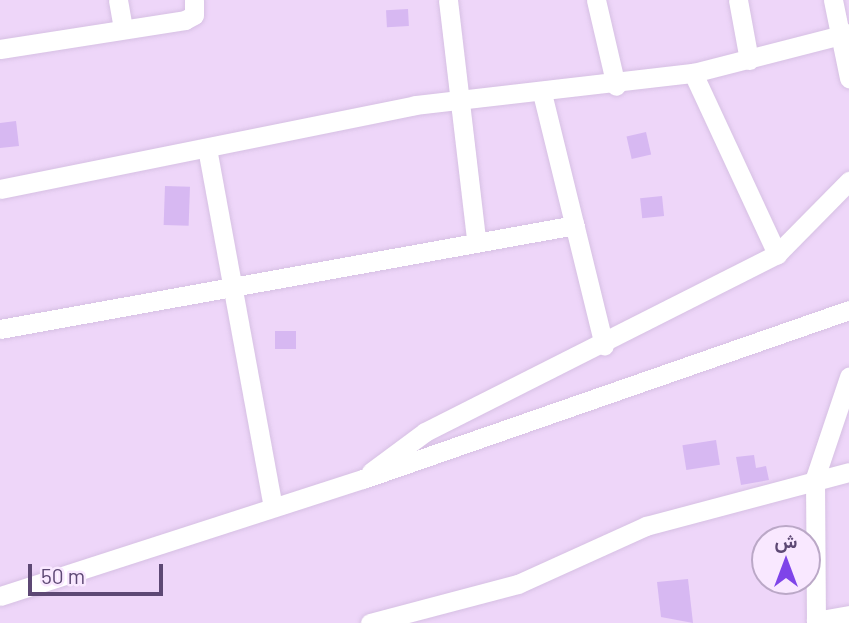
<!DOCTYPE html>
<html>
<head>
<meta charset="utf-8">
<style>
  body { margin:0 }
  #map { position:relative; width:849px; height:623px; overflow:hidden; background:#f6e1fc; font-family:Barlow,Vazirmatn,sans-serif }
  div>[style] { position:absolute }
  .residential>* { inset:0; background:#eed6f9 }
  .building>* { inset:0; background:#d7b8f2; transform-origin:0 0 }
  .roads { filter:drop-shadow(0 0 2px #d6c0e3) drop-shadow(0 0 2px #d6c0e3) }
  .minor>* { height:19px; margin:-9.5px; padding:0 9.5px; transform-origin:9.5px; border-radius:9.5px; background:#fff }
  span { translate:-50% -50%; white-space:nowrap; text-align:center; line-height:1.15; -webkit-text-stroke:5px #f9e8ff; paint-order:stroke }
  .north { position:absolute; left:751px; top:525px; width:70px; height:70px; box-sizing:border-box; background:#f9e8ff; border:2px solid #bba8c7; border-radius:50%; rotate:0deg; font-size:19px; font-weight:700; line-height:28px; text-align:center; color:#5d4874 }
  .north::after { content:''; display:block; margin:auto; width:24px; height:32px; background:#7f44e9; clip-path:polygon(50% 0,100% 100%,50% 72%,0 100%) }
  .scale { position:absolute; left:28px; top:564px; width:135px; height:32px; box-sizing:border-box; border:4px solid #5d4874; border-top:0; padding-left:9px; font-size:21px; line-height:24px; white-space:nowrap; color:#5d4874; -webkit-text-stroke:5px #f9e8ff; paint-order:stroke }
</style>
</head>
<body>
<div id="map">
  <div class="residential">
    <div style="clip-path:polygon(evenodd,0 0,849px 0,849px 623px,0 623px,0 0,765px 539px,807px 539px,807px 581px,765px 581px,765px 539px)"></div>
  </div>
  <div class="building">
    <div style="left:408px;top:9px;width:17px;height:22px;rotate:87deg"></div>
    <div style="clip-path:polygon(16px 121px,19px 146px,0 148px,0 123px)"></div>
    <div style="left:646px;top:132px;width:23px;height:20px;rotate:77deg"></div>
    <div style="left:165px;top:186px;width:25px;height:39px;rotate:2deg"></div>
    <div style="left:662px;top:196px;width:20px;height:22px;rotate:84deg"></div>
    <div style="left:275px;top:331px;width:21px;height:18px"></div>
    <div style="left:716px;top:440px;width:25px;height:34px;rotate:81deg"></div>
    <div style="clip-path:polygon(754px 455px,756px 468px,766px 466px,769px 480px,741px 485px,736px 457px)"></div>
    <div style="clip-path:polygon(688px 579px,693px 623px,661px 617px,657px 582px)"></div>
  </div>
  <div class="roads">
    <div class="minor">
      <div style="left:118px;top:0;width:28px;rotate:80deg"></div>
      <div style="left:448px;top:0;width:242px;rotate:83.3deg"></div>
      <div style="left:596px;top:0;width:88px;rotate:76.9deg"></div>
      <div style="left:738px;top:0;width:61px;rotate:79.6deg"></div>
      <div style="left:833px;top:0;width:80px;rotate:78.4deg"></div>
      <div style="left:0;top:49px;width:187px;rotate:-8.9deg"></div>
      <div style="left:185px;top:20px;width:10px;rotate:-29deg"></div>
      <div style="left:194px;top:15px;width:15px;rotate:-90deg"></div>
      <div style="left:693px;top:73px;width:200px;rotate:65.1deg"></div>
      <div style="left:542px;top:93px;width:260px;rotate:76.2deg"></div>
      <div style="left:207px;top:148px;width:364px;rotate:79.6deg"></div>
      <div style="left:0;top:189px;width:423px;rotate:-11.4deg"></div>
      <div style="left:415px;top:105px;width:280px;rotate:-6.6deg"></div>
      <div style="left:693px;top:73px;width:161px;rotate:-14.4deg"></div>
      <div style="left:0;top:329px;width:584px;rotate:-10.25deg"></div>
      <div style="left:371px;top:472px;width:67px;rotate:-36.5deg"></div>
      <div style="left:425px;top:432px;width:394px;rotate:-26.8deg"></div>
      <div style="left:777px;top:254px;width:103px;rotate:-45.4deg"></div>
      <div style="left:0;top:596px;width:381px;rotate:-17.9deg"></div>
      <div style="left:363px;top:479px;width:515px;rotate:-19.17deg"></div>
      <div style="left:816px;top:621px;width:34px;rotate:-10deg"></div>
      <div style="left:370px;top:623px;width:153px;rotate:-14.8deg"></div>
      <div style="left:518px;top:584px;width:141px;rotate:-24.4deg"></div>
      <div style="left:646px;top:526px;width:210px;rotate:-14.9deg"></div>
      <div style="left:816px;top:623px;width:145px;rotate:-90.4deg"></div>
      <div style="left:815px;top:478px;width:107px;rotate:-71.4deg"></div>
    </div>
  </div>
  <div class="north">ش</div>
  <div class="scale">50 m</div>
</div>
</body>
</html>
